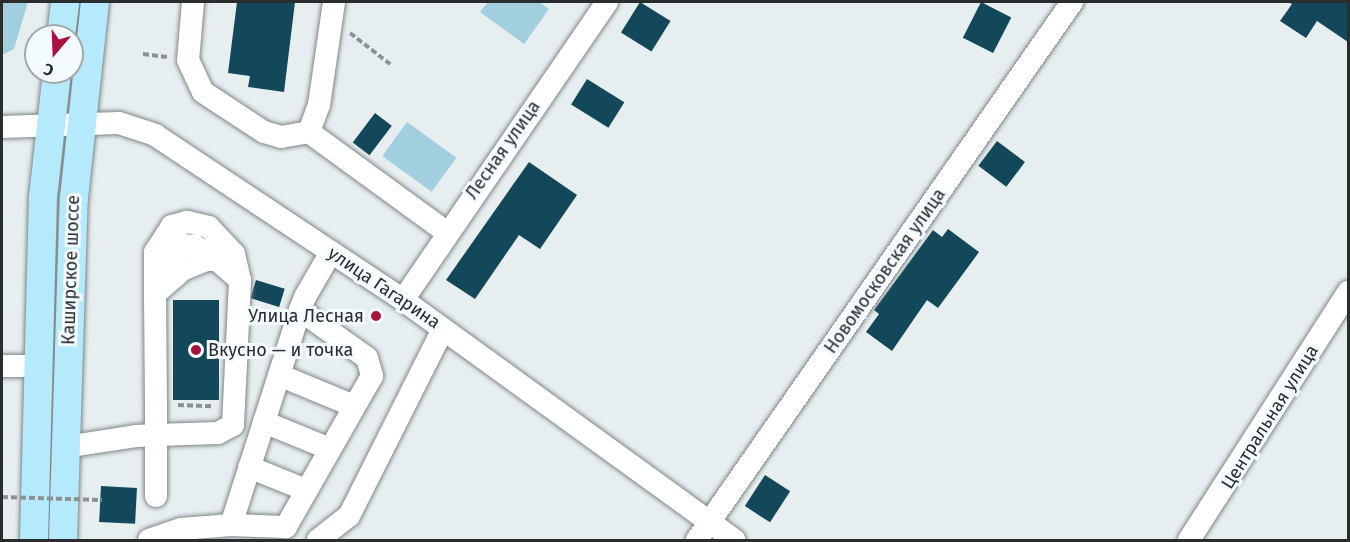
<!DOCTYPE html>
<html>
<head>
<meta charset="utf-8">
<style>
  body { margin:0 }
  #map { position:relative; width:1350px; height:542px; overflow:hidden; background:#e6eef0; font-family:"Fira Sans",sans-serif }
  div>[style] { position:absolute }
  .green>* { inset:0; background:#a1cfe0; transform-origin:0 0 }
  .building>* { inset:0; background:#124859; transform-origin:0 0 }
  .path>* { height:4px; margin-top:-2px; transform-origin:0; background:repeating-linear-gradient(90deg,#8c9193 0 6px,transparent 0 9px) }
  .roads { filter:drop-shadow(0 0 2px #808689) drop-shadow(0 0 2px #808689) }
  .minor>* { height:22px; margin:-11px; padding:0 11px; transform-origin:11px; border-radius:11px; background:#fff }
  .major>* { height:28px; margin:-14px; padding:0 14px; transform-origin:14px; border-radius:14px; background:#b5e9fc }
  .path-bridge>* { height:4px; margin-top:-2px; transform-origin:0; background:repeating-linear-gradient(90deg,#8c9193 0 6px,transparent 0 9px) }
  .dots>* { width:16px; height:16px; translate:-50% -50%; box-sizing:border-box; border:3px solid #f3fbfe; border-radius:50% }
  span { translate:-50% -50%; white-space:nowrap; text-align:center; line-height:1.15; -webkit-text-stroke:6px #f3fbfe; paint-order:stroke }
  .street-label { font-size:18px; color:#2a2d2e }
  .poi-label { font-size:18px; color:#2a2d2e }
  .right { translate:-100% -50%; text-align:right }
  .left { translate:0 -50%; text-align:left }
  .frame { position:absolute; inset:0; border:3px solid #2a2d2e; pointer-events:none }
  .north { position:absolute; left:24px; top:24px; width:60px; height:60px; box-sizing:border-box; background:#f3fbfe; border:2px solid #a3a9ab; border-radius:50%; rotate:199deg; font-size:16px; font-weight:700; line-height:24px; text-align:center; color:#2a2d2e }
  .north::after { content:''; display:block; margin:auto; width:21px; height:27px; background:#a9123e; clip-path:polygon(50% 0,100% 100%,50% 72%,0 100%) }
</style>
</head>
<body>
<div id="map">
  <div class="green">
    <div style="clip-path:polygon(2px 2px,28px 2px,14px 49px,2px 55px)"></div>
    <div style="clip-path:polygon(488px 2px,539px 2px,549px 9px,524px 44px,480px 12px)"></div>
    <div style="left:407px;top:122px;width:61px;height:42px;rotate:36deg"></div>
  </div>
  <div class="building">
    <div style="clip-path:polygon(237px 2px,295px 2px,284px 92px,248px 87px,250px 76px,228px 73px)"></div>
    <div style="left:640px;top:2px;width:36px;height:36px;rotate:32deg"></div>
    <div style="left:981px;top:2px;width:34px;height:40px;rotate:27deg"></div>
    <div style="clip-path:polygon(1288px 2px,1348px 2px,1348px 42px,1317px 21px,1306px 38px,1280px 21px,1292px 4px)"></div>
    <div style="left:587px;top:79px;width:44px;height:30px;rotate:32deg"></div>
    <div style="left:375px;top:113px;width:21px;height:37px;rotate:37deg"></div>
    <div style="left:997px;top:141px;width:35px;height:31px;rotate:37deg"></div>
    <div style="clip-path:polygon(529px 162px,577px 195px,540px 249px,519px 235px,475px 299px,446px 280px)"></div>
    <div style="clip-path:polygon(948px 229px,979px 252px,938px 308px,927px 300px,892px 351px,866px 332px,879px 314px,874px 310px,933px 230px,942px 237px)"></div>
    <div style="left:256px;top:280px;width:30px;height:19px;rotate:17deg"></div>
    <div style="left:173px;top:300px;width:46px;height:100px"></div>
    <div style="left:765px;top:475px;width:30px;height:37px;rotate:33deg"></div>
    <div style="left:101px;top:486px;width:36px;height:36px;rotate:3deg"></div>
  </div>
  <div class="path">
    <div style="left:350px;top:33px;width:51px;rotate:37.8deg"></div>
    <div style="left:143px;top:54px;width:24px;rotate:7deg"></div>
    <div style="left:178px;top:405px;width:34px;rotate:2deg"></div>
  </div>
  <div class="roads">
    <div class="minor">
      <div style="left:193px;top:2px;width:58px;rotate:94.9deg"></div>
      <div style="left:188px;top:60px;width:35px;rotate:65deg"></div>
      <div style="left:203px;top:92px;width:73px;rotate:33.3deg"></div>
      <div style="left:264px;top:132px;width:18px;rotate:16deg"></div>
      <div style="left:281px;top:137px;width:28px;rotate:-10deg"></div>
      <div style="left:309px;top:132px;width:168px;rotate:36.1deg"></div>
      <div style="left:2px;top:127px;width:117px;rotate:-2deg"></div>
      <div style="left:119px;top:123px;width:38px;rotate:18deg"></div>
      <div style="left:155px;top:135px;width:298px;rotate:33.6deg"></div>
      <div style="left:403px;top:300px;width:409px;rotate:35.9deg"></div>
      <div style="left:309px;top:132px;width:29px;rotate:-70deg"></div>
      <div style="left:319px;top:105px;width:104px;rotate:-81.7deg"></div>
      <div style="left:159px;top:280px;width:23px;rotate:-70deg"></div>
      <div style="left:167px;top:258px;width:20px;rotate:-41deg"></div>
      <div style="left:182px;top:245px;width:13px;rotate:4deg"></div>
      <div style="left:195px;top:246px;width:26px;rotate:32deg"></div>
      <div style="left:155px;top:294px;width:38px;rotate:-41deg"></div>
      <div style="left:184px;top:269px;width:24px;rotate:-22deg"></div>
      <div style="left:206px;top:260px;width:11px"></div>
      <div style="left:217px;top:260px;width:30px;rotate:41deg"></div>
      <div style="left:403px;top:300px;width:361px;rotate:-55.6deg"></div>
      <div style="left:300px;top:310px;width:82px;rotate:35.6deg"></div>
      <div style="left:367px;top:358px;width:19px;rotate:74deg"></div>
      <div style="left:372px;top:376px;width:174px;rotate:119.7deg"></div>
      <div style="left:286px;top:527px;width:55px;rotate:-177.9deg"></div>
      <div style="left:231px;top:525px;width:108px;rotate:-72.2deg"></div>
      <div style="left:264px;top:422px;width:118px;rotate:-72.2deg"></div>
      <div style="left:300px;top:310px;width:14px;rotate:-69deg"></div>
      <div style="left:305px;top:297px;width:52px;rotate:-60deg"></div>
      <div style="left:2px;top:366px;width:34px"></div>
      <div style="left:279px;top:375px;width:81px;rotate:22.5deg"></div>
      <div style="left:264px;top:422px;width:71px;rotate:22.2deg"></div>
      <div style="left:65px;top:447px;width:73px;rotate:-8.7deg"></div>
      <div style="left:137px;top:436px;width:19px;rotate:-3deg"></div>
      <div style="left:156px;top:435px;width:62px;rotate:-1.8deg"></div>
      <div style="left:218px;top:433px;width:17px;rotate:-28deg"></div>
      <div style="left:233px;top:425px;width:145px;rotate:-87.2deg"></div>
      <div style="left:240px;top:280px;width:27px;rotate:-103deg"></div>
      <div style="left:234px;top:254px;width:37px;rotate:-133deg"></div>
      <div style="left:209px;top:227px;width:23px;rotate:-167deg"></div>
      <div style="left:187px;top:222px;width:16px;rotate:165deg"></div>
      <div style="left:172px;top:226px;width:31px;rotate:123deg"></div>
      <div style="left:155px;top:252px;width:42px;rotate:90deg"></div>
      <div style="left:155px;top:294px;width:111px;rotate:89.5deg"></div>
      <div style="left:156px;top:405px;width:91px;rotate:90deg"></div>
      <div style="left:249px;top:467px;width:61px;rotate:22deg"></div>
      <div style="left:149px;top:540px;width:34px;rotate:-19deg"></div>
      <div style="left:181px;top:529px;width:50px;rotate:-4.6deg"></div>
      <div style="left:318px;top:540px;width:39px;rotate:-38deg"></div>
      <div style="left:349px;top:516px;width:209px;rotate:-63.3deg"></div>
      <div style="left:697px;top:540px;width:656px;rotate:-55.12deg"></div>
      <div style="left:1189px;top:540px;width:295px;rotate:-57.3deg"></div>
    </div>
    <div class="major">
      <div style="left:61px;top:36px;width:34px;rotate:-83deg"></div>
      <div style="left:34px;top:540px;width:343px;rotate:-88.5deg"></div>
      <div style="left:43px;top:197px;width:126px;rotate:-83.6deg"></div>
      <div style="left:63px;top:540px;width:342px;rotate:-88.2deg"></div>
      <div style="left:74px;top:198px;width:197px;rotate:-83.9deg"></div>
    </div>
  </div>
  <div class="path-bridge">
    <div style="left:2px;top:497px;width:100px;rotate:1.7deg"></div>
  </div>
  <div class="dots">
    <div style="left:376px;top:316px;background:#a9123e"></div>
    <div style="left:196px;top:350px;background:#a9123e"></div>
  </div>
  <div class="street-label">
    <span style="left:503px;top:150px;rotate:-55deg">Лесная улица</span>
    <span style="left:71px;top:270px;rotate:-88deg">Каширское шоссе</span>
    <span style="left:885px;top:271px;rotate:-55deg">Новомосковская улица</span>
    <span style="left:384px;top:288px;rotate:34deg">улица Гагарина</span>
    <span style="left:1270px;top:417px;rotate:-58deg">Центральная улица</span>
  </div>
  <div class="poi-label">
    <span class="right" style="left:364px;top:316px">Улица Лесная</span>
    <span class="left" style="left:208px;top:350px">Вкусно — и точка</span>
  </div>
  <div class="frame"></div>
  <div class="north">С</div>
</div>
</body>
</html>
